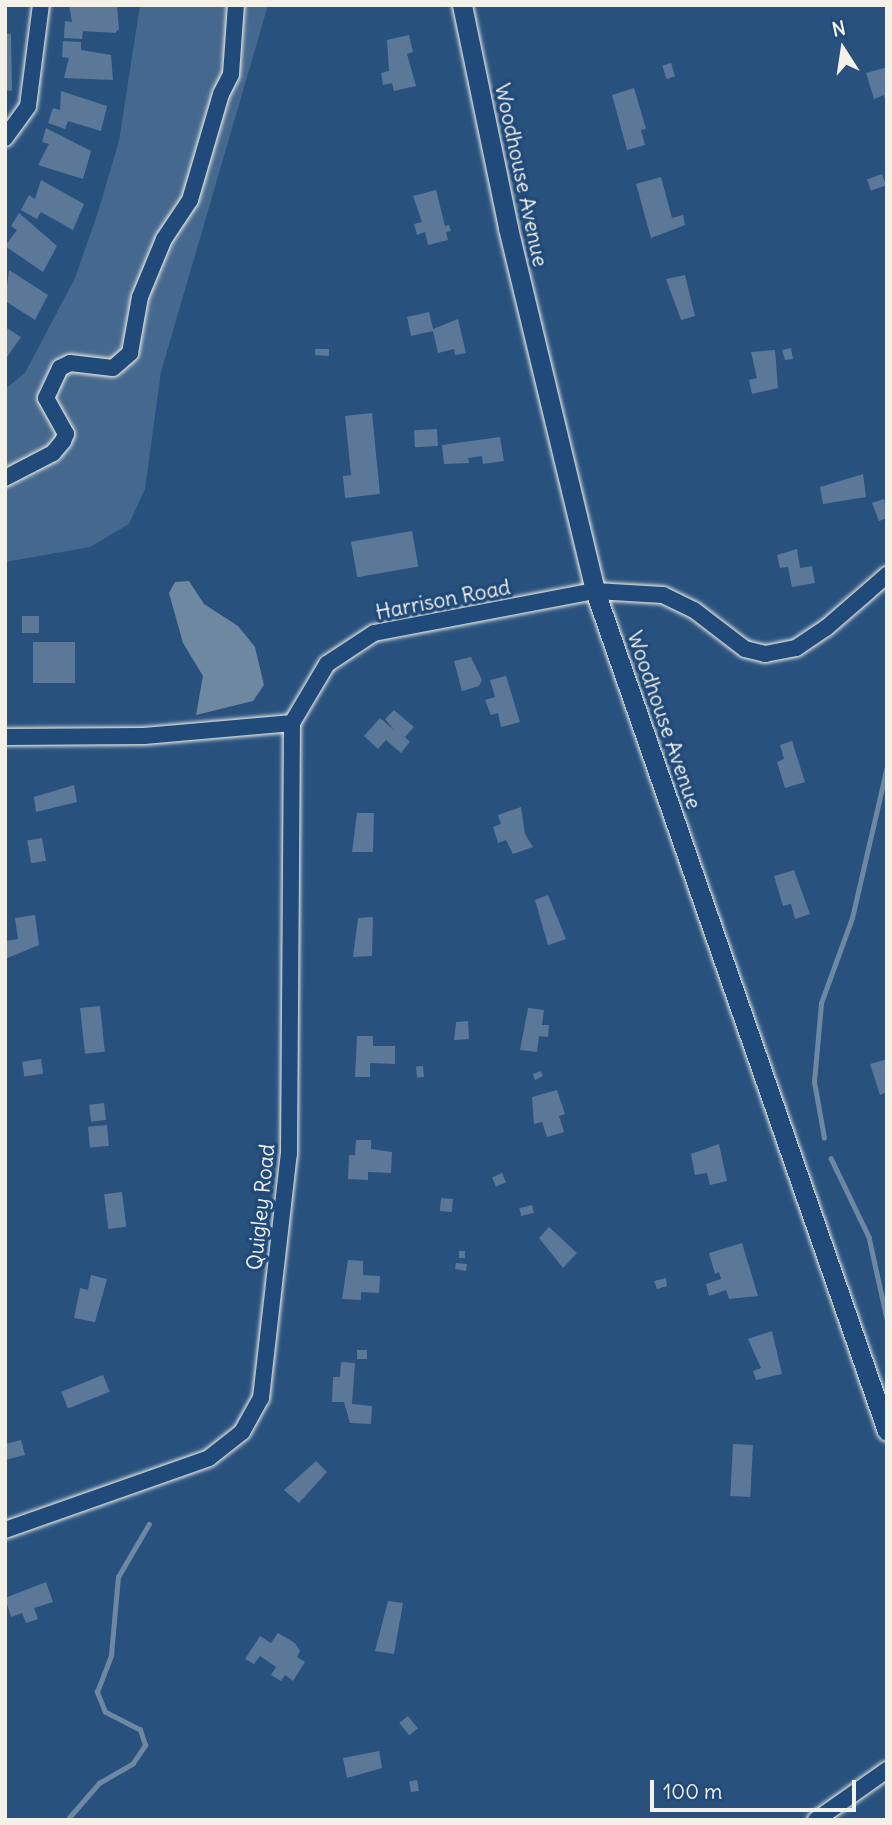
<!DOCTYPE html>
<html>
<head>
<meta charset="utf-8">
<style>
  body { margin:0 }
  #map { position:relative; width:892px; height:1825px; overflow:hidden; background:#28517e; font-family:Delius,sans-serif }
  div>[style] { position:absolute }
  .green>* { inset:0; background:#45688e }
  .water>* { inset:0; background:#6e88a2 }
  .stream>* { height:4.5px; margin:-2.25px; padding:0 2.25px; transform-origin:2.25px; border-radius:2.25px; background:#6e88a2 }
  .building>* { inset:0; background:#5b7899; transform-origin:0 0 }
  .roads { filter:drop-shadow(0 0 2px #f4f1e8) drop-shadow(0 0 2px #f4f1e8) }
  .minor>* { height:16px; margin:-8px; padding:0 8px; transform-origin:8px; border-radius:8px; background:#1f4a7a }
  .major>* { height:19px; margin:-9.5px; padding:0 9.5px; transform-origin:9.5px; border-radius:9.5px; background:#1f4a7a }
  span { translate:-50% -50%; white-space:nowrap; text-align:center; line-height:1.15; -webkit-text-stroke:7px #1f4a7a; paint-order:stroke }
  .street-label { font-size:21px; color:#f4f1e8 }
  .frame { position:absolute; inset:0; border:7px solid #f4f1e8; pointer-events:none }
  .north { position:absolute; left:808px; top:14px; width:70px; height:70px; -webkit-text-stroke:5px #1f4a7a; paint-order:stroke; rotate:348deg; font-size:19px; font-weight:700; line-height:28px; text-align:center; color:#f4f1e8 }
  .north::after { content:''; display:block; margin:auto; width:24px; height:32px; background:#f4f1e8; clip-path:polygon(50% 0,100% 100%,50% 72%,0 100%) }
  .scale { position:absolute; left:650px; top:1780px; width:206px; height:32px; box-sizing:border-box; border:4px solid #f4f1e8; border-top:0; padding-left:9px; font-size:21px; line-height:24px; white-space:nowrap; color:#f4f1e8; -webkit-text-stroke:5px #1f4a7a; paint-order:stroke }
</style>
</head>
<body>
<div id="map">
  <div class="green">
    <div style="clip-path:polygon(140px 5px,268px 5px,161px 372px,145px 489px,129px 524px,90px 547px,5px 562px,5px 389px,25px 373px,75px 278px,97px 215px,119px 141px)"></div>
  </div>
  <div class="water">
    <div style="clip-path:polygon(189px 581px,204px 604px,238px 626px,255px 647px,264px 685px,253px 701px,196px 715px,203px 676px,183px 643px,169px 593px,175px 582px)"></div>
  </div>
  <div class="stream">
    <div style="left:824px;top:1138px;width:57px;rotate:-100.1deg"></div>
    <div style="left:814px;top:1082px;width:79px;rotate:-84.9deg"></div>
    <div style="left:821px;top:1003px;width:90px;rotate:-70deg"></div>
    <div style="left:852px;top:918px;width:156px;rotate:-77deg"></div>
    <div style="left:831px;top:1158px;width:88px;rotate:64.3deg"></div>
    <div style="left:869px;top:1237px;width:84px;rotate:77.6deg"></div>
    <div style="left:67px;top:1820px;width:49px;rotate:-49.1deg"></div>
    <div style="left:99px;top:1783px;width:39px;rotate:-30deg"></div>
    <div style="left:133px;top:1763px;width:22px;rotate:-56deg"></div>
    <div style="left:145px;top:1745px;width:16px;rotate:-108deg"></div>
    <div style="left:140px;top:1730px;width:39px;rotate:-153deg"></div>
    <div style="left:105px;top:1712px;width:22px;rotate:-112deg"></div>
    <div style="left:97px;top:1692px;width:40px;rotate:-69deg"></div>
    <div style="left:111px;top:1655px;width:78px;rotate:-84.9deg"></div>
    <div style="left:118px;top:1577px;width:61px;rotate:-59.7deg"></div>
  </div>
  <div class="building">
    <div style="clip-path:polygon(69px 5px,117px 5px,119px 29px,115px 33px,83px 31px,82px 39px,64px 38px,65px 21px,72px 22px)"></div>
    <div style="clip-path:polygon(5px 33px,11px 34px,12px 91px,5px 90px)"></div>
    <div style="clip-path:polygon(409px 35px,413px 52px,407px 54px,416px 86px,394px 91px,392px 83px,383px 85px,381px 73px,389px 71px,387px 40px)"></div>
    <div style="clip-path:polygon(63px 41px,81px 42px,81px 50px,111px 55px,113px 80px,64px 78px,69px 58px,62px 57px)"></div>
    <div style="left:671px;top:63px;width:14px;height:9px;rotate:73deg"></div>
    <div style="clip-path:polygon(887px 67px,887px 103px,886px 103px,884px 95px,874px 99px,866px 73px)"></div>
    <div style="clip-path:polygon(634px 88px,646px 129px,641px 130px,645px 145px,627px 150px,612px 95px)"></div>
    <div style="clip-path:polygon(61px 91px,107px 106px,101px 131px,68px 121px,65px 129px,48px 123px,53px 108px,60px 110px)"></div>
    <div style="clip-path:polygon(46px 128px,91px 151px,83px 179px,38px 165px,49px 144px,42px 142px)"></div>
    <div style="left:882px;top:174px;width:12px;height:16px;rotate:70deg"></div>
    <div style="clip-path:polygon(661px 177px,672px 218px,683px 215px,685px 225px,651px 238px,636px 184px)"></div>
    <div style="clip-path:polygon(41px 180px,84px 204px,73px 230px,41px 212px,37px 219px,21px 210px,29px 195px,35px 199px)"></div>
    <div style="clip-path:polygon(436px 190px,445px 226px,449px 225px,451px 231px,446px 232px,448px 240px,428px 245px,425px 232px,417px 235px,414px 224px,422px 222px,413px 196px)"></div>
    <div style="clip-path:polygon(19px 213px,57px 246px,43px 272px,5px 246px,17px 230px,11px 226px)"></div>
    <div style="clip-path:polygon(9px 270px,48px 295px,35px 320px,5px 301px)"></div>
    <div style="clip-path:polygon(685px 275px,695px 316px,681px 320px,666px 279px)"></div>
    <div style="clip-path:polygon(429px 312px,433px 329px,458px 319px,466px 353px,455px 355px,454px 349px,438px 353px,433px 331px,411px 336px,407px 317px)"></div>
    <div style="clip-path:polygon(5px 327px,21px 337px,5px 360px)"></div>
    <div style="clip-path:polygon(791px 348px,793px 359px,785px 360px,782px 350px)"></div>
    <div style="clip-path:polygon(315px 349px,329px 349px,329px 356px,315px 355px)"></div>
    <div style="clip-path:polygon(775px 350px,778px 388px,752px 394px,749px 380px,757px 378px,751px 352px)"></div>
    <div style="clip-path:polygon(372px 413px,380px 494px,345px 498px,343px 476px,351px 475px,345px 416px)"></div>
    <div style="left:437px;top:429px;width:17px;height:23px;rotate:87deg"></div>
    <div style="clip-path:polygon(500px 437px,504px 461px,483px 464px,482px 456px,468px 458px,469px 463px,444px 464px,442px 445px)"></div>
    <div style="clip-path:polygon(863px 474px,866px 497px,823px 504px,820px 487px)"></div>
    <div style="clip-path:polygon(884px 499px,887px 518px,879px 521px,872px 503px)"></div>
    <div style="left:412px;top:531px;width:36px;height:62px;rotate:80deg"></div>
    <div style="clip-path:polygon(797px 549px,800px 568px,812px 566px,815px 583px,792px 587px,788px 567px,780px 568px,777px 555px)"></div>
    <div style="left:22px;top:616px;width:17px;height:17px"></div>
    <div style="left:33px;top:642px;width:42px;height:41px"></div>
    <div style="clip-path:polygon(471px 657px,482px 680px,479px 686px,462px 691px,454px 661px)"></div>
    <div style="clip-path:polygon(506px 676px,520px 722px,501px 727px,498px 713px,491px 715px,485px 700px,495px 697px,490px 680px)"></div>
    <div style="clip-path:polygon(394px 710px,414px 727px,405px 737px,410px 742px,401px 753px,386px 740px,378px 749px,364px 736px,380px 718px,394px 730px,385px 719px)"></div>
    <div style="clip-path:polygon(792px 741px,805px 782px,785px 788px,777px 762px,784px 759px,780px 745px)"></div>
    <div style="clip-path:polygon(74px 785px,77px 802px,36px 812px,34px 797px)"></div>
    <div style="clip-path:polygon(521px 807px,525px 834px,533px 847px,513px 854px,506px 840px,498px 843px,493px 827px,501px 824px,498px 815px)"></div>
    <div style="clip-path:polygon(357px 813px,374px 813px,373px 852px,352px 852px)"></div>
    <div style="left:42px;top:838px;width:23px;height:15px;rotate:80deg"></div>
    <div style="clip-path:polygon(794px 870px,810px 914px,795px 919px,791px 904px,783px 906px,774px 876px)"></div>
    <div style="clip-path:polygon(548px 895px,566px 939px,548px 945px,535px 900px)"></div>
    <div style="clip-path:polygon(35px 915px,39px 945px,5px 959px,5px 941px,18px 939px,15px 918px)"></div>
    <div style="clip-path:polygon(373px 917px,372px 956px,353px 957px,358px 918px)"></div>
    <div style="left:100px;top:1006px;width:46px;height:20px;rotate:84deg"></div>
    <div style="clip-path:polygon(528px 1008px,544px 1010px,542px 1025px,549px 1025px,548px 1037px,539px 1036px,537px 1052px,520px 1050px)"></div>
    <div style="clip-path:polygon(468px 1021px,469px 1039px,454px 1040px,456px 1022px)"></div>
    <div style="clip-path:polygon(357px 1036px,373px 1036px,373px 1046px,395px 1046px,395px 1064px,370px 1063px,370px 1077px,355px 1077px)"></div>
    <div style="left:41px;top:1059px;width:15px;height:19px;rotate:82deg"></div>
    <div style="clip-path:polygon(887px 1059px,887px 1092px,880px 1095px,870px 1064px)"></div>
    <div style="left:423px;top:1066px;width:11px;height:7px;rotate:85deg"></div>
    <div style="clip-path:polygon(541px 1071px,543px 1076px,535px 1080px,533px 1074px)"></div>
    <div style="clip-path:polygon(557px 1090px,565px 1114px,559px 1116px,564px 1132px,547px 1137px,542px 1122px,534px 1124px,532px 1097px)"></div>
    <div style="left:104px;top:1103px;width:17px;height:15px;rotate:83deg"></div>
    <div style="left:107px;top:1125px;width:21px;height:19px;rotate:85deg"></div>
    <div style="clip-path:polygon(356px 1140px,371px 1140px,371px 1149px,392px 1152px,391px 1173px,368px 1172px,368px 1180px,348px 1179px,349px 1155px,355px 1155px)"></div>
    <div style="clip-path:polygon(719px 1144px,727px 1181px,710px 1185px,707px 1173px,695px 1175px,691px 1154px)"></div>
    <div style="left:502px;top:1173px;width:10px;height:11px;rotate:66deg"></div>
    <div style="left:122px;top:1192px;width:35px;height:18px;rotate:83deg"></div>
    <div style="left:441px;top:1198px;width:12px;height:13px;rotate:5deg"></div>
    <div style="left:532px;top:1205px;width:8px;height:13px;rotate:76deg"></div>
    <div style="clip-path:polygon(549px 1227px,577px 1253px,563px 1268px,539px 1238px)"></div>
    <div style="clip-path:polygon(742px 1243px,758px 1296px,729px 1299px,726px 1290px,709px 1296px,706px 1284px,721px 1279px,719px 1272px,715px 1274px,709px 1253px)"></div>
    <div style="left:459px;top:1251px;width:6px;height:7px"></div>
    <div style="clip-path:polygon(348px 1260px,363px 1261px,363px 1275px,380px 1276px,379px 1293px,361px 1292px,361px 1300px,342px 1299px)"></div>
    <div style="clip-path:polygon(456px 1263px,467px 1264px,466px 1271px,455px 1269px)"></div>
    <div style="clip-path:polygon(91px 1275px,107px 1279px,95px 1322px,74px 1318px,80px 1288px,88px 1290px)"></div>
    <div style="clip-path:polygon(666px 1278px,667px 1286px,657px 1289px,654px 1281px)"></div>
    <div style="clip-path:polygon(772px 1331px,782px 1374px,756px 1380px,753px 1371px,761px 1368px,748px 1339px)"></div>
    <div style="left:357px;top:1350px;width:10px;height:9px"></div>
    <div style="clip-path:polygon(341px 1362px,355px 1363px,352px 1404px,372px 1406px,371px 1424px,350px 1423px,344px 1402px,332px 1402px,333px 1377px,340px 1377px)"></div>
    <div style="left:103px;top:1375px;width:18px;height:45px;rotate:68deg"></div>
    <div style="clip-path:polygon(21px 1440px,25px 1455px,5px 1460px,5px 1444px)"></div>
    <div style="left:733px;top:1444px;width:20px;height:52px;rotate:3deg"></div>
    <div style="clip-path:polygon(316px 1461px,327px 1472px,299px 1503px,284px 1490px)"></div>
    <div style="clip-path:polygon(46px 1582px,53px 1602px,34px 1608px,38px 1619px,26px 1623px,22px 1613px,11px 1617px,5px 1598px)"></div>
    <div style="clip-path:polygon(388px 1601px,403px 1603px,394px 1654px,375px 1651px)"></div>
    <div style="clip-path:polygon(278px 1633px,295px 1643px,300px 1651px,297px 1657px,305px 1662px,293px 1681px,285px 1675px,281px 1681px,271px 1675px,276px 1667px,260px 1656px,254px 1664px,245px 1659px,260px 1636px,271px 1643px)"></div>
    <div style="left:408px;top:1716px;width:16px;height:11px;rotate:52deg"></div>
    <div style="clip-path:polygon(379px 1751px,382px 1768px,347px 1778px,343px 1758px)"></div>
    <div style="left:417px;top:1780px;width:11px;height:8px;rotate:80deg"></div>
  </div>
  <div class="roads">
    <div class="minor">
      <div style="left:5px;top:138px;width:39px;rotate:-54deg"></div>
      <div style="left:28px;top:106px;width:102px;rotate:-82.7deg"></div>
      <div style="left:5px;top:478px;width:54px;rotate:-27.5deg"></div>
      <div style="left:53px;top:453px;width:16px;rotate:-50deg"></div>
      <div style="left:63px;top:441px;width:8px;rotate:-67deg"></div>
      <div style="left:66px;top:434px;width:41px;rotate:-119.1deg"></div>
      <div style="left:46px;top:398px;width:33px;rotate:-65deg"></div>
      <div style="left:60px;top:368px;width:11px;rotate:-27deg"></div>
      <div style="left:70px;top:363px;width:43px;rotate:6.6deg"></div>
      <div style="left:113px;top:368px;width:23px;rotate:-41deg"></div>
      <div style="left:130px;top:353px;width:57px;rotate:-79.9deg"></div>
      <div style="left:140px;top:297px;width:63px;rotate:-67.5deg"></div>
      <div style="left:164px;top:239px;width:47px;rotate:-56.3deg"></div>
      <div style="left:190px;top:200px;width:110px;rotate:-73.7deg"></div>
      <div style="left:221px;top:94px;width:22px;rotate:-63deg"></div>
      <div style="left:231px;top:74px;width:69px;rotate:-85.9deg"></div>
      <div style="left:5px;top:737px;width:139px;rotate:-0.4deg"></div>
      <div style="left:144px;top:736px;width:149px;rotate:-5deg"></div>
      <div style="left:5px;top:1530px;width:216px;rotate:-19.4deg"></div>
      <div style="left:209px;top:1458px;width:42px;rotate:-38.2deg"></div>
      <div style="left:242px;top:1432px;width:39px;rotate:-61deg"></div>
      <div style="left:261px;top:1398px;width:246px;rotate:-83.5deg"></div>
      <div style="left:289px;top:1154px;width:431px;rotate:-89.6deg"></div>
      <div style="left:292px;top:723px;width:69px;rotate:-59.3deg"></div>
      <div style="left:327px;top:664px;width:56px;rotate:-33.4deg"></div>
      <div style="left:374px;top:633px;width:225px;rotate:-10.8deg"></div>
      <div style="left:595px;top:591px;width:68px;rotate:3.4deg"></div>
      <div style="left:663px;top:595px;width:34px;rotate:26deg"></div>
      <div style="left:694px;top:610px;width:64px;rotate:37.4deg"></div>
      <div style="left:745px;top:649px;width:21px;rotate:14deg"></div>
      <div style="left:765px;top:654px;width:32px;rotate:-11deg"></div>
      <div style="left:796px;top:648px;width:36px;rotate:-34deg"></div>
      <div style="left:826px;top:628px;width:81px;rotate:-41deg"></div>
      <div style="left:816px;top:1820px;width:87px;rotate:-35.2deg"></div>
    </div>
    <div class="major">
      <div style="left:462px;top:5px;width:228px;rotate:78.3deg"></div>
      <div style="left:508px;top:228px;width:373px;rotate:76.5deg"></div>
      <div style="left:595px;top:591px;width:889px;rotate:70.83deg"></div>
    </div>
  </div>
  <div class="street-label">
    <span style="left:521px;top:175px;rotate:78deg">Woodhouse Avenue</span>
    <span style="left:443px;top:600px;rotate:-11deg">Harrison Road</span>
    <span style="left:664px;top:720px;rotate:71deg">Woodhouse Avenue</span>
    <span style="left:261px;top:1207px;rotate:-84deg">Quigley Road</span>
  </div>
  <div class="frame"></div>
  <div class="north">N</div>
  <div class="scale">100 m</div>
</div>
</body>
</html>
